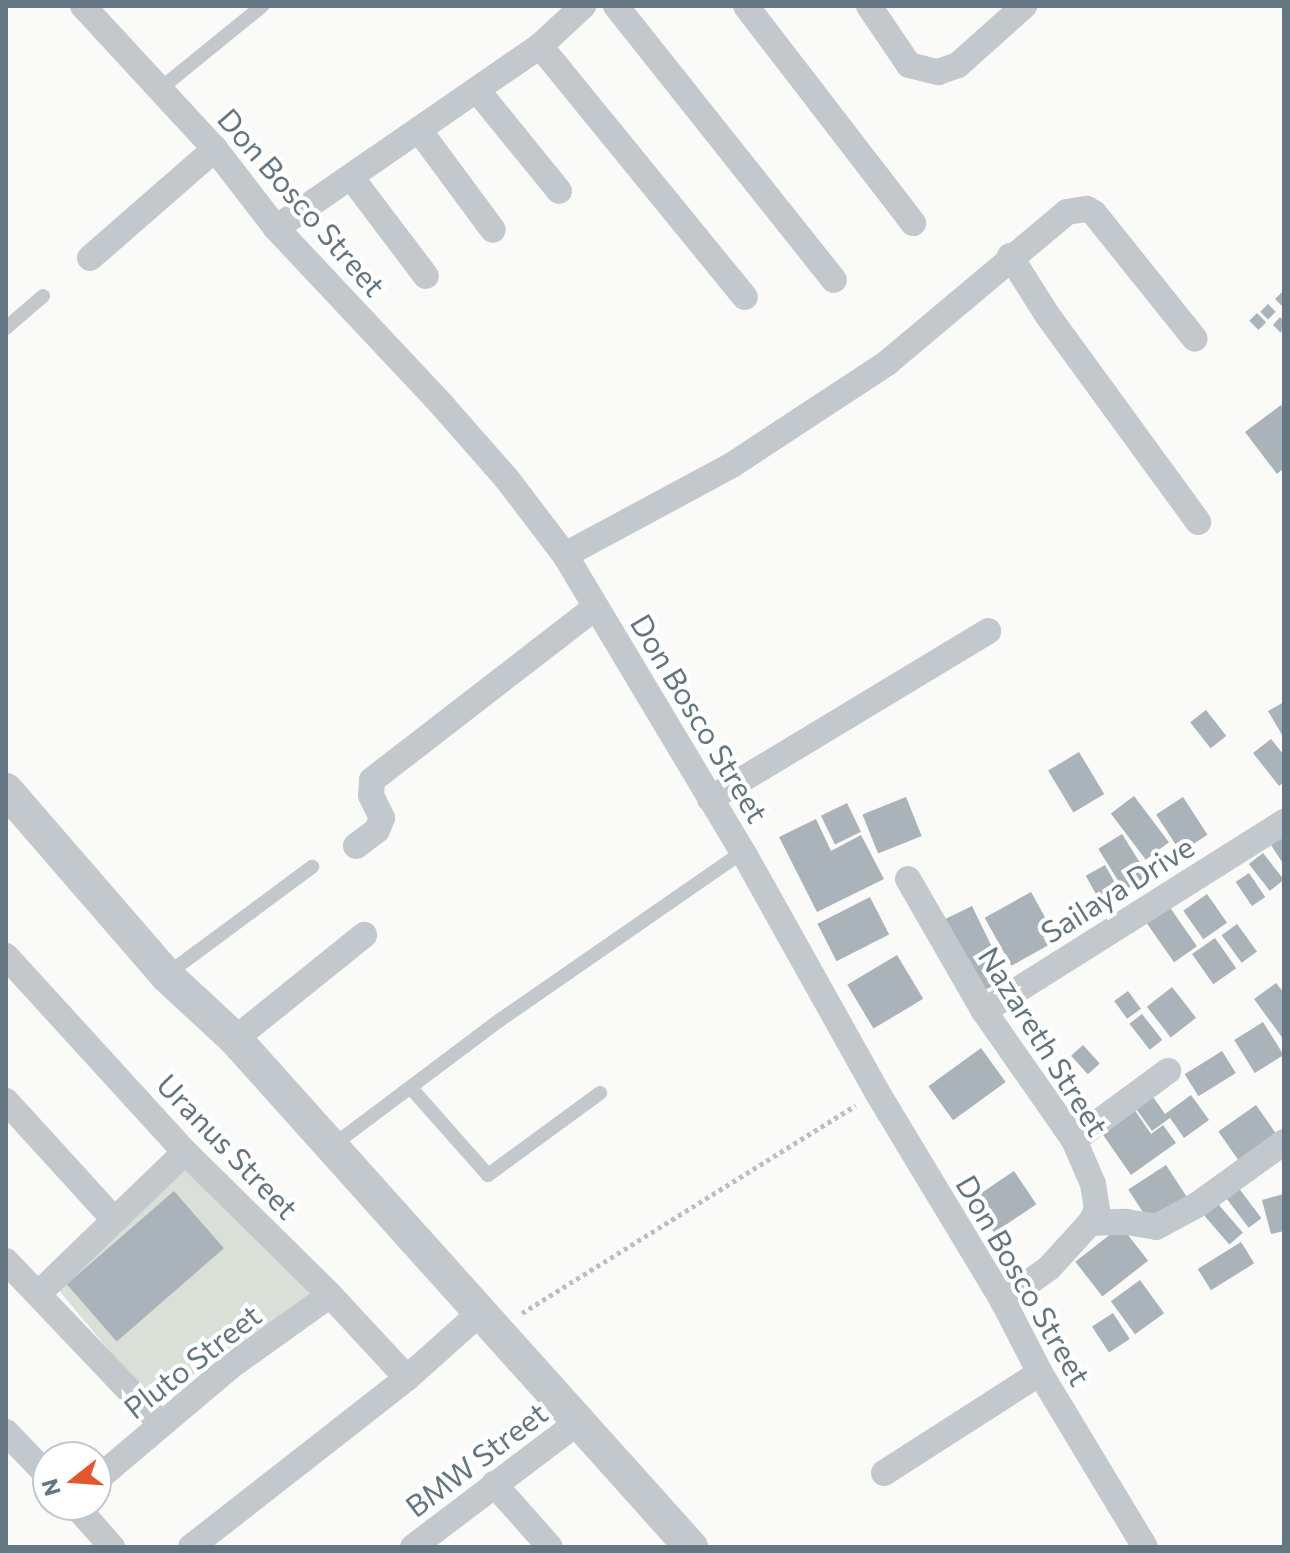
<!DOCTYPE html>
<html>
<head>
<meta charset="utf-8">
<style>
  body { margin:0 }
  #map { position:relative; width:1290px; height:1553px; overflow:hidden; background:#fafaf8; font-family:Commissioner,sans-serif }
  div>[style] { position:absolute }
  .green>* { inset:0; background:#dadfd7 }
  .building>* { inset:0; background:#aab3b9; transform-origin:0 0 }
  .path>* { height:5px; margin-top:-2.5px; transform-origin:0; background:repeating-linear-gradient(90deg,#bbbfc2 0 4px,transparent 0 8px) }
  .service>* { height:14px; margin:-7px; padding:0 7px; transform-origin:7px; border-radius:7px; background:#c3c8cc }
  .minor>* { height:26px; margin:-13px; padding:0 13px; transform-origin:13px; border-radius:13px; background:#c3c8cc }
  .tertiary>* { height:34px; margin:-17px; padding:0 17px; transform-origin:17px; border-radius:17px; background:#c3c8cc }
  span { translate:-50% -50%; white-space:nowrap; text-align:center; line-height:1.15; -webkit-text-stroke:8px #fff; paint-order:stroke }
  .street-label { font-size:30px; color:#657683 }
  .frame { position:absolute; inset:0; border:8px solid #657683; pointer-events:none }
  .north { position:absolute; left:32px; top:1441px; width:80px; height:80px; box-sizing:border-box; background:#fff; border:2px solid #c1c8cd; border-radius:50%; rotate:253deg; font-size:22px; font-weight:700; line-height:32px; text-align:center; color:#657683 }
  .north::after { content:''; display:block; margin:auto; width:28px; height:36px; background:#e4572e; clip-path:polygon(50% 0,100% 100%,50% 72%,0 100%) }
</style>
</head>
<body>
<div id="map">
  <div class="green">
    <div style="clip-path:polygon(190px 1163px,312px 1295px,209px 1362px,155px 1406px,53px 1283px)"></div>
  </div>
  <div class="building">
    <div style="clip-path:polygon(1284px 290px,1284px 308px,1275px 299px)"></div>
    <div style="left:1268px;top:304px;width:11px;height:11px;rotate:45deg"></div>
    <div style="left:1257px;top:313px;width:13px;height:11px;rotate:45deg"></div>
    <div style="clip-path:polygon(1280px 317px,1284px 321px,1281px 333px,1273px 325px)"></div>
    <div style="clip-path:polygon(1281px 405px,1284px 410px,1284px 468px,1277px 474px,1245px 432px)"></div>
    <div style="clip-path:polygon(1284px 702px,1284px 738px,1268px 711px)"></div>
    <div style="left:1206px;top:710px;width:33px;height:20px;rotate:52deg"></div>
    <div style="clip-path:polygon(1271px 739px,1284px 755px,1284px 782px,1279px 786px,1253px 753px)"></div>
    <div style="left:1079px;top:752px;width:49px;height:36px;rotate:59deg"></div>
    <div style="left:1134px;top:796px;width:58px;height:29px;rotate:53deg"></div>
    <div style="left:906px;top:797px;width:42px;height:47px;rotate:68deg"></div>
    <div style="left:1183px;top:797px;width:45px;height:32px;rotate:57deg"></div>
    <div style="left:847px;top:803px;width:32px;height:29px;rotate:64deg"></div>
    <div style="clip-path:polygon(816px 819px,831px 851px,861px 835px,884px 879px,817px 912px,779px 837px)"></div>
    <div style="left:1122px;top:834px;width:49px;height:28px;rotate:58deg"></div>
    <div style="clip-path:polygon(1284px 836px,1284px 865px,1271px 845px)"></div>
    <div style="left:1263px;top:853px;width:34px;height:18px;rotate:52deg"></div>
    <div style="left:1105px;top:865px;width:35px;height:22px;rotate:61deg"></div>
    <div style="left:1249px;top:873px;width:29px;height:16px;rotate:56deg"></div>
    <div style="left:1031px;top:892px;width:55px;height:53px;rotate:61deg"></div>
    <div style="left:1207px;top:894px;width:35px;height:29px;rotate:55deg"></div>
    <div style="left:870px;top:897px;width:42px;height:59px;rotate:63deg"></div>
    <div style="left:1166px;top:902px;width:54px;height:28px;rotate:55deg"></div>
    <div style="left:972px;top:906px;width:81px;height:31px;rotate:64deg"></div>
    <div style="left:1237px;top:924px;width:34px;height:19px;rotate:54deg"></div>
    <div style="left:1215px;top:938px;width:37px;height:28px;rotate:55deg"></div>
    <div style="left:897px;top:955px;width:51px;height:58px;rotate:59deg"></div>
    <div style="clip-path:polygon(1276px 983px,1284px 993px,1284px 1040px,1254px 999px)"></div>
    <div style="left:1172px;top:987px;width:39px;height:32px;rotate:52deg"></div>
    <div style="left:1128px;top:991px;width:22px;height:17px;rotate:54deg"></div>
    <div style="left:1142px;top:1014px;width:33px;height:16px;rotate:52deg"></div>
    <div style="left:1263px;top:1022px;width:39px;height:34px;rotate:58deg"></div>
    <div style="left:1083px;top:1045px;width:25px;height:16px;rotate:48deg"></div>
    <div style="left:981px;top:1048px;width:42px;height:65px;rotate:54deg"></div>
    <div style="left:1222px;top:1051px;width:26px;height:44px;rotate:58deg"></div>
    <div style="clip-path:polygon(1151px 1094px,1165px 1114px,1191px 1095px,1209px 1120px,1184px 1138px,1170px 1118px,1152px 1131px,1134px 1106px)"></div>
    <div style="left:1256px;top:1105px;width:38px;height:46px;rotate:55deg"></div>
    <div style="clip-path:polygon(1132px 1106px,1151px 1134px,1163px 1125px,1176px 1143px,1131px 1175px,1099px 1129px)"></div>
    <div style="left:1166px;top:1165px;width:38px;height:45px;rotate:57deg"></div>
    <div style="left:1014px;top:1171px;width:40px;height:51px;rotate:56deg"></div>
    <div style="left:1238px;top:1187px;width:39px;height:16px;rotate:53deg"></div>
    <div style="left:174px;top:1191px;width:76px;height:142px;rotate:49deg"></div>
    <div style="clip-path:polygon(1284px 1194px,1284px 1231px,1271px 1234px,1262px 1200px)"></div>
    <div style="left:1218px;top:1204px;width:38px;height:18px;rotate:49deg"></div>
    <div style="left:1121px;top:1226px;width:44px;height:58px;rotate:52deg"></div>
    <div style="left:1241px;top:1242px;width:25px;height:51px;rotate:58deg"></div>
    <div style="left:1140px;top:1280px;width:41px;height:36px;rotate:54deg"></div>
    <div style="left:1113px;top:1313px;width:31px;height:25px;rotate:57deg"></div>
  </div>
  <div class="path">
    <div style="left:522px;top:1313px;width:393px;rotate:-31.9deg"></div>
  </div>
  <div class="service">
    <div style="left:160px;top:89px;width:132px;rotate:-39.1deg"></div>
    <div style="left:6px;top:328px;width:49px;rotate:-40.9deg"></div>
    <div style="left:166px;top:975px;width:182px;rotate:-36.5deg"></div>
    <div style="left:411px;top:1088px;width:116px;rotate:48.5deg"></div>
    <div style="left:488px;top:1175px;width:139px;rotate:-36.2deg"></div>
    <div style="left:332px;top:1146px;width:210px;rotate:-36.9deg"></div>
    <div style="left:500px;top:1020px;width:295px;rotate:-34.7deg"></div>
  </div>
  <div class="minor">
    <div style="left:83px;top:6px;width:195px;rotate:47.3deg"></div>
    <div style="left:215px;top:149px;width:100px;rotate:52.3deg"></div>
    <div style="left:276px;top:228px;width:243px;rotate:46.8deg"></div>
    <div style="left:442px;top:405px;width:98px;rotate:48.7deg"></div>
    <div style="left:507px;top:479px;width:96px;rotate:52.7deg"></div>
    <div style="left:565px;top:555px;width:346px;rotate:59.1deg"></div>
    <div style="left:743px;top:852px;width:275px;rotate:60.8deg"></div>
    <div style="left:877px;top:1092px;width:244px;rotate:58.9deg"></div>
    <div style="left:1003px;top:1301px;width:81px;rotate:62.8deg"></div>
    <div style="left:1040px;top:1373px;width:203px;rotate:58.9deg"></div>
    <div style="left:616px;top:6px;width:350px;rotate:51.5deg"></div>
    <div style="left:746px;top:6px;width:274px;rotate:52.4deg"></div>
    <div style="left:869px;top:6px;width:71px;rotate:55.9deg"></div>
    <div style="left:909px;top:65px;width:30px;rotate:14deg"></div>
    <div style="left:938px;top:72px;width:21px;rotate:-19deg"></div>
    <div style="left:958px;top:65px;width:89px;rotate:-41.8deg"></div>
    <div style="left:540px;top:46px;width:324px;rotate:50.8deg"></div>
    <div style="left:477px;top:90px;width:130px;rotate:50.9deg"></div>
    <div style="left:419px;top:130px;width:124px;rotate:53.5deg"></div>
    <div style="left:351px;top:177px;width:124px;rotate:52.9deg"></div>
    <div style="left:276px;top:228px;width:321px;rotate:-34.6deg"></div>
    <div style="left:540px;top:46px;width:59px;rotate:-42.9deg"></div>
    <div style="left:1010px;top:256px;width:71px;rotate:57.7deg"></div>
    <div style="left:1048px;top:316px;width:255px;rotate:53.9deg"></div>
    <div style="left:90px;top:258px;width:166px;rotate:-41.1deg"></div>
    <div style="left:565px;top:555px;width:190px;rotate:-28.3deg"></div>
    <div style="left:732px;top:465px;width:186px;rotate:-33.3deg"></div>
    <div style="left:887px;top:363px;width:235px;rotate:-40deg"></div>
    <div style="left:1067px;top:212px;width:20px;rotate:-9deg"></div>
    <div style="left:1087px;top:209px;width:8px;rotate:30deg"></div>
    <div style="left:1094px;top:213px;width:161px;rotate:51.3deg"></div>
    <div style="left:710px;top:799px;width:325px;rotate:-31.1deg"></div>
    <div style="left:356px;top:846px;width:26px;rotate:-37deg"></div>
    <div style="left:377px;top:830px;width:13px;rotate:-67deg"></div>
    <div style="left:382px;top:818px;width:25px;rotate:-116deg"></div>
    <div style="left:371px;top:795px;width:15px;rotate:-86deg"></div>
    <div style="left:372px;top:780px;width:283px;rotate:-37.7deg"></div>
    <div style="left:908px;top:879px;width:152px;rotate:60.1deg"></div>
    <div style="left:984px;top:1011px;width:157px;rotate:55.1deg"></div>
    <div style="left:1074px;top:1140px;width:48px;rotate:66.6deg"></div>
    <div style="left:1093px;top:1184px;width:26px;rotate:81deg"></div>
    <div style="left:1097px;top:1210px;width:15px;rotate:118deg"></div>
    <div style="left:1090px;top:1223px;width:61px;rotate:132.3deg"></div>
    <div style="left:1049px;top:1268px;width:57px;rotate:144.3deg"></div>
    <div style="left:6px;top:956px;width:265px;rotate:47.6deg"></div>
    <div style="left:185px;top:1152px;width:204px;rotate:44.6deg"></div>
    <div style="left:330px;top:1295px;width:113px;rotate:47.1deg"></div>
    <div style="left:984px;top:1011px;width:355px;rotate:-32.2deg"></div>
    <div style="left:235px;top:1039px;width:166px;rotate:-38.9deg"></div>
    <div style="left:6px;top:1101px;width:159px;rotate:47.6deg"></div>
    <div style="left:1074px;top:1140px;width:117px;rotate:-36.3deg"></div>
    <div style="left:1090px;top:1223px;width:36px;rotate:-2deg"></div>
    <div style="left:1126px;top:1222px;width:30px;rotate:9deg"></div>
    <div style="left:1156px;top:1227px;width:47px;rotate:-28.2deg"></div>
    <div style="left:1197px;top:1205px;width:107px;rotate:-35.9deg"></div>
    <div style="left:6px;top:1261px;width:225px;rotate:46.4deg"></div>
    <div style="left:38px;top:1294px;width:204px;rotate:-44deg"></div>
    <div style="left:6px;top:1432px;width:61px;rotate:46.3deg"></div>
    <div style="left:884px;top:1473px;width:185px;rotate:-32.7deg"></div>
    <div style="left:96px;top:1480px;width:177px;rotate:-40.2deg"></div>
    <div style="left:231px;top:1366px;width:122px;rotate:-35.6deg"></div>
    <div style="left:494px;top:1484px;width:84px;rotate:48.4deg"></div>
    <div style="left:75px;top:1505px;width:56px;rotate:48.6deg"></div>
    <div style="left:191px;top:1547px;width:274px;rotate:-38deg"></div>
    <div style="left:407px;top:1378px;width:98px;rotate:-41.7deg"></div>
    <div style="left:413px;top:1547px;width:207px;rotate:-37.1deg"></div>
  </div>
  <div class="tertiary">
    <div style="left:6px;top:790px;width:245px;rotate:49.1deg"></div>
    <div style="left:166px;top:975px;width:94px;rotate:42.8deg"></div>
    <div style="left:235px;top:1039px;width:683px;rotate:48.09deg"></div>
  </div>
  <div class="street-label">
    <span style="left:302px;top:202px;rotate:49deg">Don Bosco Street</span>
    <span style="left:700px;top:718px;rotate:59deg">Don Bosco Street</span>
    <span style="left:1117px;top:889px;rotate:-32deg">Sailaya Drive</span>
    <span style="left:1044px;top:1041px;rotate:58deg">Nazareth Street</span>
    <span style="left:228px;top:1146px;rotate:46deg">Uranus Street</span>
    <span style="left:1024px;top:1280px;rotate:60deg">Don Bosco Street</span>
    <span style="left:192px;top:1361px;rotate:-38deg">Pluto Street</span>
    <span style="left:476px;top:1459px;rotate:-37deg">BMW Street</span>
  </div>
  <div class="frame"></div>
  <div class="north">N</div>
</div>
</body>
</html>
